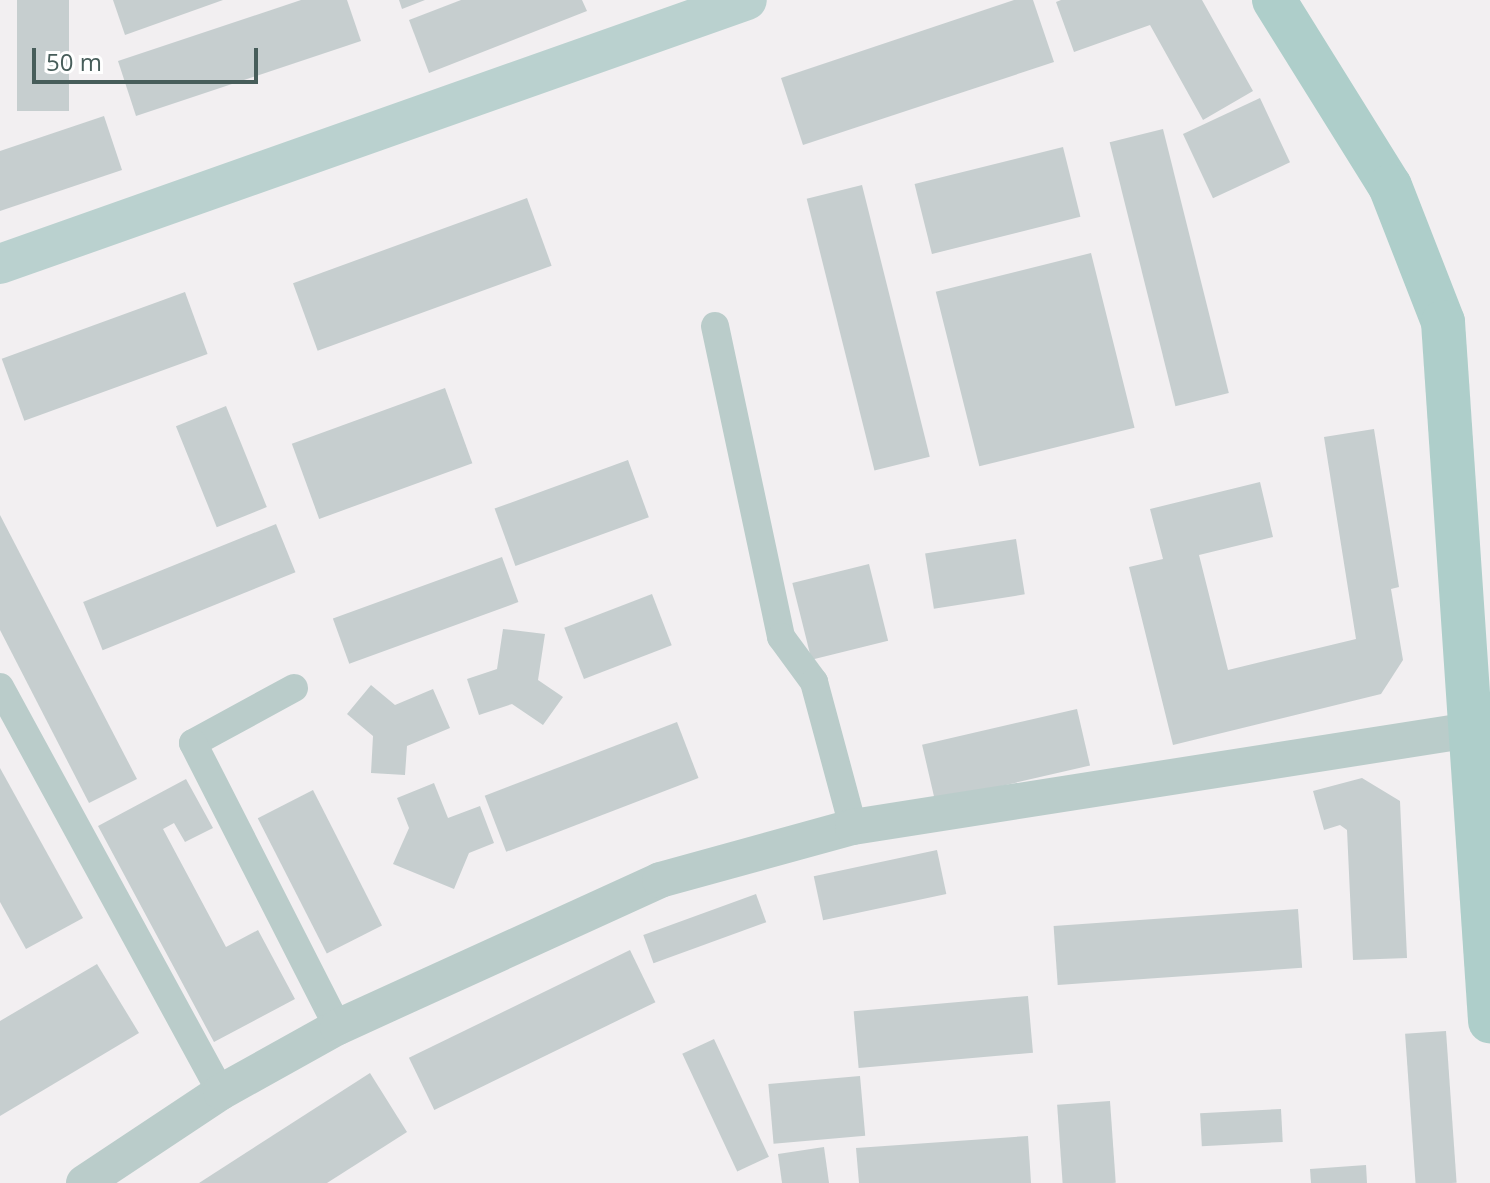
<!DOCTYPE html>
<html>
<head>
<meta charset="utf-8">
<style>
  body { margin:0 }
  #map { position:relative; width:1490px; height:1183px; overflow:hidden; background:#f2eff1; font-family:"Open Sans",sans-serif }
  div>[style] { position:absolute }
  .building>* { inset:0; background:#c6cecf; transform-origin:0 0 }
  .minor>* { height:28px; margin:-14px; padding:0 14px; transform-origin:14px; border-radius:14px; background:#baccca }
  .tertiary>* { height:36px; margin:-18px; padding:0 18px; transform-origin:18px; border-radius:18px; background:#baccca }
  .secondary>* { height:40px; margin:-20px; padding:0 20px; transform-origin:20px; border-radius:20px; background:#bad1cf }
  .primary>* { height:44px; margin:-22px; padding:0 22px; transform-origin:22px; border-radius:22px; background:#aececa }
  span { translate:-50% -50%; white-space:nowrap; text-align:center; line-height:1.15; -webkit-text-stroke:7px #fff; paint-order:stroke }
  .scale { position:absolute; left:32px; top:48px; width:226px; height:36px; box-sizing:border-box; border:4px solid #475d5a; border-top:0; padding-left:10px; font-size:24px; line-height:28px; white-space:nowrap; color:#475d5a; -webkit-text-stroke:6px #fff; paint-order:stroke }
</style>
</head>
<body>
<div id="map">
  <div class="building">
    <div style="left:17px;top:0;width:52px;height:111px"></div>
    <div style="clip-path:polygon(113px 0,223px 0,125px 35px)"></div>
    <div style="clip-path:polygon(301px 0,347px 0,361px 41px,136px 116px,118px 61px)"></div>
    <div style="clip-path:polygon(399px 0,425px 0,402px 9px)"></div>
    <div style="clip-path:polygon(461px 0,582px 0,587px 11px,429px 73px,409px 20px)"></div>
    <div style="clip-path:polygon(1014px 0,1033px 0,1054px 62px,803px 145px,781px 78px)"></div>
    <div style="clip-path:polygon(1061px 0,1202px 0,1253px 91px,1203px 120px,1150px 25px,1074px 52px,1056px 2px)"></div>
    <div style="left:1260px;top:98px;width:71px;height:85px;rotate:65deg"></div>
    <div style="clip-path:polygon(104px 116px,122px 170px,0 211px,0 151px)"></div>
    <div style="left:1163px;top:129px;width:272px;height:55px;rotate:76deg"></div>
    <div style="left:1063px;top:147px;width:72px;height:153px;rotate:76deg"></div>
    <div style="left:862px;top:185px;width:280px;height:57px;rotate:76deg"></div>
    <div style="left:527px;top:198px;width:72px;height:249px;rotate:70deg"></div>
    <div style="left:1091px;top:253px;width:180px;height:160px;rotate:76deg"></div>
    <div style="left:185px;top:292px;width:66px;height:195px;rotate:70deg"></div>
    <div style="left:445px;top:388px;width:80px;height:163px;rotate:70deg"></div>
    <div style="left:226px;top:406px;width:109px;height:54px;rotate:68deg"></div>
    <div style="clip-path:polygon(1374px 429px,1399px 587px,1391px 589px,1403px 660px,1381px 694px,1173px 745px,1129px 567px,1163px 559px,1150px 509px,1260px 482px,1273px 537px,1199px 555px,1228px 670px,1356px 639px,1324px 437px)"></div>
    <div style="left:628px;top:460px;width:61px;height:142px;rotate:70deg"></div>
    <div style="clip-path:polygon(0 515px,137px 779px,89px 803px,0 630px)"></div>
    <div style="left:276px;top:524px;width:52px;height:208px;rotate:68deg"></div>
    <div style="left:1016px;top:539px;width:56px;height:92px;rotate:81deg"></div>
    <div style="left:502px;top:557px;width:48px;height:180px;rotate:70deg"></div>
    <div style="left:869px;top:564px;width:79px;height:79px;rotate:76deg"></div>
    <div style="left:652px;top:594px;width:55px;height:94px;rotate:69deg"></div>
    <div style="clip-path:polygon(503px 629px,545px 634px,538px 680px,563px 697px,543px 725px,512px 704px,479px 715px,467px 679px,497px 669px)"></div>
    <div style="clip-path:polygon(371px 685px,395px 705px,433px 689px,450px 728px,407px 746px,405px 775px,371px 773px,373px 736px,347px 714px)"></div>
    <div style="left:1077px;top:709px;width:58px;height:159px;rotate:77deg"></div>
    <div style="left:677px;top:722px;width:60px;height:206px;rotate:69deg"></div>
    <div style="clip-path:polygon(0 768px,83px 918px,26px 949px,0 902px)"></div>
    <div style="clip-path:polygon(1362px 778px,1400px 801px,1407px 958px,1353px 960px,1347px 830px,1340px 825px,1324px 830px,1313px 791px)"></div>
    <div style="clip-path:polygon(186px 779px,213px 828px,185px 842px,174px 823px,163px 829px,226px 947px,258px 930px,295px 999px,214px 1042px,98px 826px)"></div>
    <div style="clip-path:polygon(434px 783px,448px 818px,480px 806px,494px 843px,469px 853px,454px 889px,393px 864px,409px 828px,397px 798px)"></div>
    <div style="left:313px;top:790px;width:152px;height:62px;rotate:63deg"></div>
    <div style="left:937px;top:850px;width:45px;height:126px;rotate:78deg"></div>
    <div style="left:756px;top:894px;width:30px;height:120px;rotate:70deg"></div>
    <div style="left:1298px;top:909px;width:59px;height:245px;rotate:86deg"></div>
    <div style="left:630px;top:950px;width:58px;height:246px;rotate:64deg"></div>
    <div style="clip-path:polygon(97px 964px,139px 1033px,0 1116px,0 1021px)"></div>
    <div style="left:1028px;top:996px;width:57px;height:175px;rotate:85deg"></div>
    <div style="left:1446px;top:1031px;width:152px;height:41px;rotate:86deg"></div>
    <div style="left:714px;top:1039px;width:130px;height:35px;rotate:65deg"></div>
    <div style="clip-path:polygon(370px 1073px,407px 1132px,327px 1183px,199px 1183px)"></div>
    <div style="left:860px;top:1076px;width:60px;height:92px;rotate:85deg"></div>
    <div style="left:1110px;top:1101px;width:82px;height:53px;rotate:86deg"></div>
    <div style="left:1281px;top:1109px;width:33px;height:81px;rotate:87deg"></div>
    <div style="clip-path:polygon(1028px 1136px,1031px 1183px,859px 1183px,856px 1148px)"></div>
    <div style="clip-path:polygon(824px 1147px,829px 1183px,782px 1183px,778px 1154px)"></div>
    <div style="clip-path:polygon(1366px 1165px,1367px 1183px,1311px 1183px,1310px 1169px)"></div>
  </div>
  <div class="minor">
    <div style="left:715px;top:326px;width:318px;rotate:78deg"></div>
    <div style="left:781px;top:637px;width:56px;rotate:53.7deg"></div>
    <div style="left:814px;top:682px;width:150px;rotate:74.9deg"></div>
    <div style="left:0;top:687px;width:461px;rotate:61.4deg"></div>
    <div style="left:294px;top:688px;width:115px;rotate:151.4deg"></div>
    <div style="left:193px;top:743px;width:319px;rotate:63deg"></div>
  </div>
  <div class="tertiary">
    <div style="left:84px;top:1183px;width:164px;rotate:-33.6deg"></div>
    <div style="left:221px;top:1092px;width:134px;rotate:-29.1deg"></div>
    <div style="left:338px;top:1027px;width:354px;rotate:-24.5deg"></div>
    <div style="left:660px;top:880px;width:200px;rotate:-15.4deg"></div>
    <div style="left:853px;top:827px;width:625px;rotate:-8.93deg"></div>
  </div>
  <div class="secondary">
    <div style="left:0;top:264px;width:792px;rotate:-19.46deg"></div>
  </div>
  <div class="primary">
    <div style="left:1274px;top:0;width:219px;rotate:58.1deg"></div>
    <div style="left:1390px;top:186px;width:146px;rotate:68.7deg"></div>
    <div style="left:1443px;top:322px;width:701px;rotate:86.15deg"></div>
  </div>
  <div class="scale">50 m</div>
</div>
</body>
</html>
